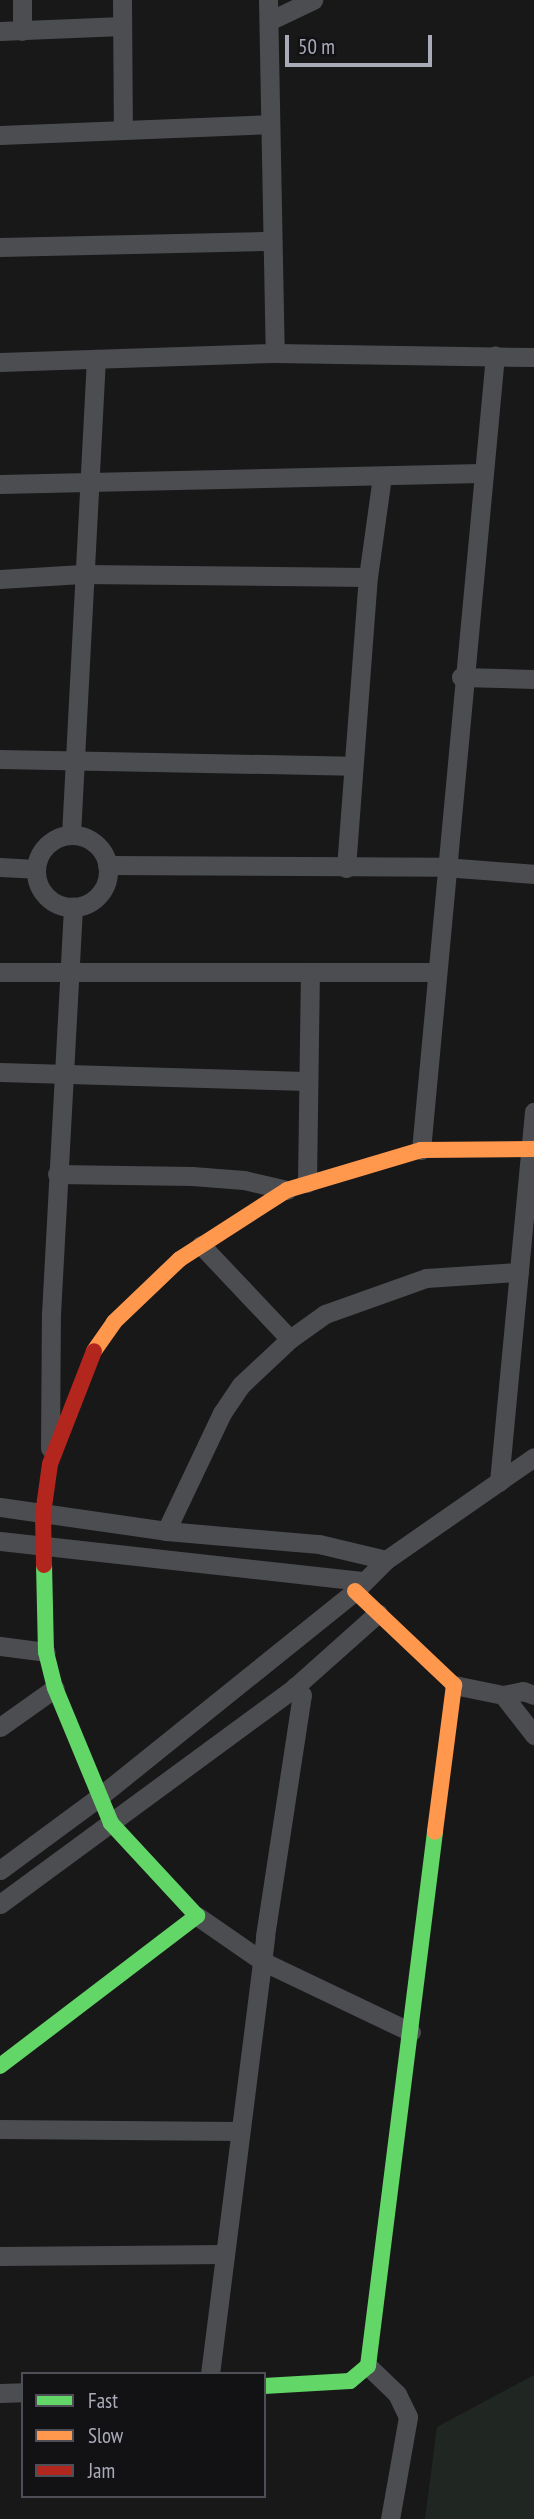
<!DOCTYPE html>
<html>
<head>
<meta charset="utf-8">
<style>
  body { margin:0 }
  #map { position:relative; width:534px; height:2519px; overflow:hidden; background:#181818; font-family:"PT Sans Narrow",sans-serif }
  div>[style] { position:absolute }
  .green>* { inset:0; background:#202722 }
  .street>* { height:19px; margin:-9.5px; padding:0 9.5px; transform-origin:9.5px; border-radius:9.5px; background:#4c4d51 }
  .street>.ring { margin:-9.5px; padding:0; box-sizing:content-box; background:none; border:19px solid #4c4d51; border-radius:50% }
  .fast>* { height:16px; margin:-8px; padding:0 8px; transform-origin:8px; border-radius:8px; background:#63d668 }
  .slow>* { height:16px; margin:-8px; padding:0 8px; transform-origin:8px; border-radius:8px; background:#ff974d }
  .jam>* { height:16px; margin:-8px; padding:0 8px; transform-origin:8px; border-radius:8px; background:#b3261e }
  span { translate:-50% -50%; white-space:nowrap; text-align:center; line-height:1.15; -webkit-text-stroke:7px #121214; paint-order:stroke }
  .legend { position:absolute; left:21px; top:2372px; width:245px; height:126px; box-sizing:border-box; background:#121214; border:2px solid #4e4f56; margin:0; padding:9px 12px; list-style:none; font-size:21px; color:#a9abb9 }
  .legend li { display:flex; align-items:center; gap:14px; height:35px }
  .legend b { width:35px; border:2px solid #4e4f56 }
  .scale { position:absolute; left:285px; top:35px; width:147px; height:32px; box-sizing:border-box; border:4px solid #a9abb9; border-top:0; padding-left:9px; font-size:21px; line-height:24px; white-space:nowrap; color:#a9abb9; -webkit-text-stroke:5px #121214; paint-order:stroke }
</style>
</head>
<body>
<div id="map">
  <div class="green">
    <div style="clip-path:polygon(534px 2375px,534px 2519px,425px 2519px,437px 2427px)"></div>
  </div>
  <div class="street">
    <div style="left:22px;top:0;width:31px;rotate:90deg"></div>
    <div style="left:122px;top:0;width:130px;rotate:89.6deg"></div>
    <div style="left:268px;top:0;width:353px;rotate:88.9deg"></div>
    <div style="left:269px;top:21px;width:49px;rotate:-25.5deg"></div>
    <div style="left:0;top:31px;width:122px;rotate:-2.3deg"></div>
    <div style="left:0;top:135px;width:270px;rotate:-2.3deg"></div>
    <div style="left:0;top:247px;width:271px;rotate:-1.3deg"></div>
    <div style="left:0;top:362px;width:275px;rotate:-1.9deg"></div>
    <div style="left:275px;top:353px;width:259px;rotate:0.9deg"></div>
    <div style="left:0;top:484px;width:481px;rotate:-1.3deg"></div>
    <div style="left:0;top:579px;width:82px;rotate:-3.5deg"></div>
    <div style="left:82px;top:574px;width:286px;rotate:0.6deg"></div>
    <div style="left:461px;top:677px;width:73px;rotate:1.6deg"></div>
    <div style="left:0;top:759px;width:351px;rotate:1.1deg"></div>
    <div style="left:71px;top:835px;width:477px;rotate:-87deg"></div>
    <div class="ring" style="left:36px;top:835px;width:53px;height:53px"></div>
    <div style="left:107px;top:865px;width:337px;rotate:0.3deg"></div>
    <div style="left:444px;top:867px;width:90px;rotate:4.4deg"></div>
    <div style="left:0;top:867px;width:36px;rotate:3deg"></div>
    <div style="left:346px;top:868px;width:292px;rotate:-85.7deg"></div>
    <div style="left:368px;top:577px;width:102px;rotate:-82.1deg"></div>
    <div style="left:0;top:972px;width:435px"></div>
    <div style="left:0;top:1072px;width:306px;rotate:1.7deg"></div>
    <div style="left:421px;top:1150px;width:798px;rotate:-84.68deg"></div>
    <div style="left:57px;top:1174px;width:135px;rotate:0.8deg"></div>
    <div style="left:192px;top:1176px;width:52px;rotate:4.4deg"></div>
    <div style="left:244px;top:1180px;width:44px;rotate:13.1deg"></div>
    <div style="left:307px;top:1183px;width:208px;rotate:-89.2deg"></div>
    <div style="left:201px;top:1245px;width:129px;rotate:46.6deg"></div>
    <div style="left:50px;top:1448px;width:134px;rotate:-89.6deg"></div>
    <div style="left:51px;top:1314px;width:408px;rotate:-86.9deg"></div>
    <div style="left:499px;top:1482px;width:372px;rotate:-84.6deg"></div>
    <div style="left:0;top:1507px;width:168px;rotate:8.2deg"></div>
    <div style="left:166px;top:1531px;width:154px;rotate:4.9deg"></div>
    <div style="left:319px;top:1544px;width:69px;rotate:13.4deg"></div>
    <div style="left:166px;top:1531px;width:131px;rotate:-64.6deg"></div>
    <div style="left:222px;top:1413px;width:34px;rotate:-56deg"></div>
    <div style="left:241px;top:1385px;width:67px;rotate:-43.2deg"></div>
    <div style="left:290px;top:1339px;width:43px;rotate:-35.5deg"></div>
    <div style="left:325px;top:1314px;width:107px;rotate:-19.6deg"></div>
    <div style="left:426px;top:1278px;width:93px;rotate:-3.7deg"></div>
    <div style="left:0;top:1541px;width:364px;rotate:6.3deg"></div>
    <div style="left:0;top:1646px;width:46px;rotate:7.4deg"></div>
    <div style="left:454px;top:1685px;width:50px;rotate:11.5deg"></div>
    <div style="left:503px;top:1695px;width:20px;rotate:-11deg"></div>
    <div style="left:523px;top:1691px;width:12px;rotate:20deg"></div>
    <div style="left:503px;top:1695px;width:51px;rotate:52.2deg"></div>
    <div style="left:0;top:1727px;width:67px;rotate:-35.3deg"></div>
    <div style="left:0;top:1870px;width:123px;rotate:-36.4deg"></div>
    <div style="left:99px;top:1797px;width:329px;rotate:-38.8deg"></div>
    <div style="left:355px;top:1591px;width:44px;rotate:-45deg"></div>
    <div style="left:386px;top:1560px;width:180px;rotate:-34.8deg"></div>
    <div style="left:0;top:1904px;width:366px;rotate:-36.3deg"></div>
    <div style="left:295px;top:1687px;width:111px;rotate:-41.7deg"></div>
    <div style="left:197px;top:1916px;width:79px;rotate:34.7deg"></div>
    <div style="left:262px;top:1961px;width:165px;rotate:25.5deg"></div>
    <div style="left:0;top:2129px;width:240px;rotate:0.5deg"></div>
    <div style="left:0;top:2256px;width:225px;rotate:-0.5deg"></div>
    <div style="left:368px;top:2366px;width:40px;rotate:44deg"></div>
    <div style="left:397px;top:2394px;width:25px;rotate:64deg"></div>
    <div style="left:408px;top:2417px;width:104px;rotate:100deg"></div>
    <div style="left:210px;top:2374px;width:441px;rotate:-82.8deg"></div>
    <div style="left:265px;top:1936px;width:244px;rotate:-81.3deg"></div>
    <div style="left:302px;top:1695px;width:11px;rotate:-131deg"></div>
    <div style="left:0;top:2393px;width:23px;rotate:-2deg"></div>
  </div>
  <div class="fast">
    <div style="left:0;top:2066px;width:248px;rotate:-37.3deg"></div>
    <div style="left:197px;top:1916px;width:127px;rotate:-132.8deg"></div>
    <div style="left:111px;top:1823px;width:146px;rotate:-112.5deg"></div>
    <div style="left:55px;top:1688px;width:37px;rotate:-104deg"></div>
    <div style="left:46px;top:1652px;width:87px;rotate:-91.3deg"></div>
    <div style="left:264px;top:2386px;width:86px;rotate:-3.3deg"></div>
    <div style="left:350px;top:2381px;width:23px;rotate:-40deg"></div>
    <div style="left:368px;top:2366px;width:538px;rotate:-82.85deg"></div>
  </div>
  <div class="slow">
    <div style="left:94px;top:1351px;width:35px;rotate:-55deg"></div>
    <div style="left:114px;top:1322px;width:91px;rotate:-43.7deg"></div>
    <div style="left:180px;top:1259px;width:127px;rotate:-32.8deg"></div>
    <div style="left:287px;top:1190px;width:140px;rotate:-16.6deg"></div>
    <div style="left:421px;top:1150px;width:113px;rotate:-0.5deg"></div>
    <div style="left:355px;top:1591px;width:137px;rotate:43.5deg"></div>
    <div style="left:454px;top:1685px;width:148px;rotate:97.4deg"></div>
  </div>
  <div class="jam">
    <div style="left:44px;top:1565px;width:51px;rotate:-91.1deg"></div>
    <div style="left:43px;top:1514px;width:50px;rotate:-82deg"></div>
    <div style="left:50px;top:1464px;width:121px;rotate:-68.7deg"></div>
  </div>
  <ul class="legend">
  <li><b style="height:9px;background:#63d668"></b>Fast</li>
  <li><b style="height:9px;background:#ff974d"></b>Slow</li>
  <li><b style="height:9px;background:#b3261e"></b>Jam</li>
  </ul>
  <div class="scale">50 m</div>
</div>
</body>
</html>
